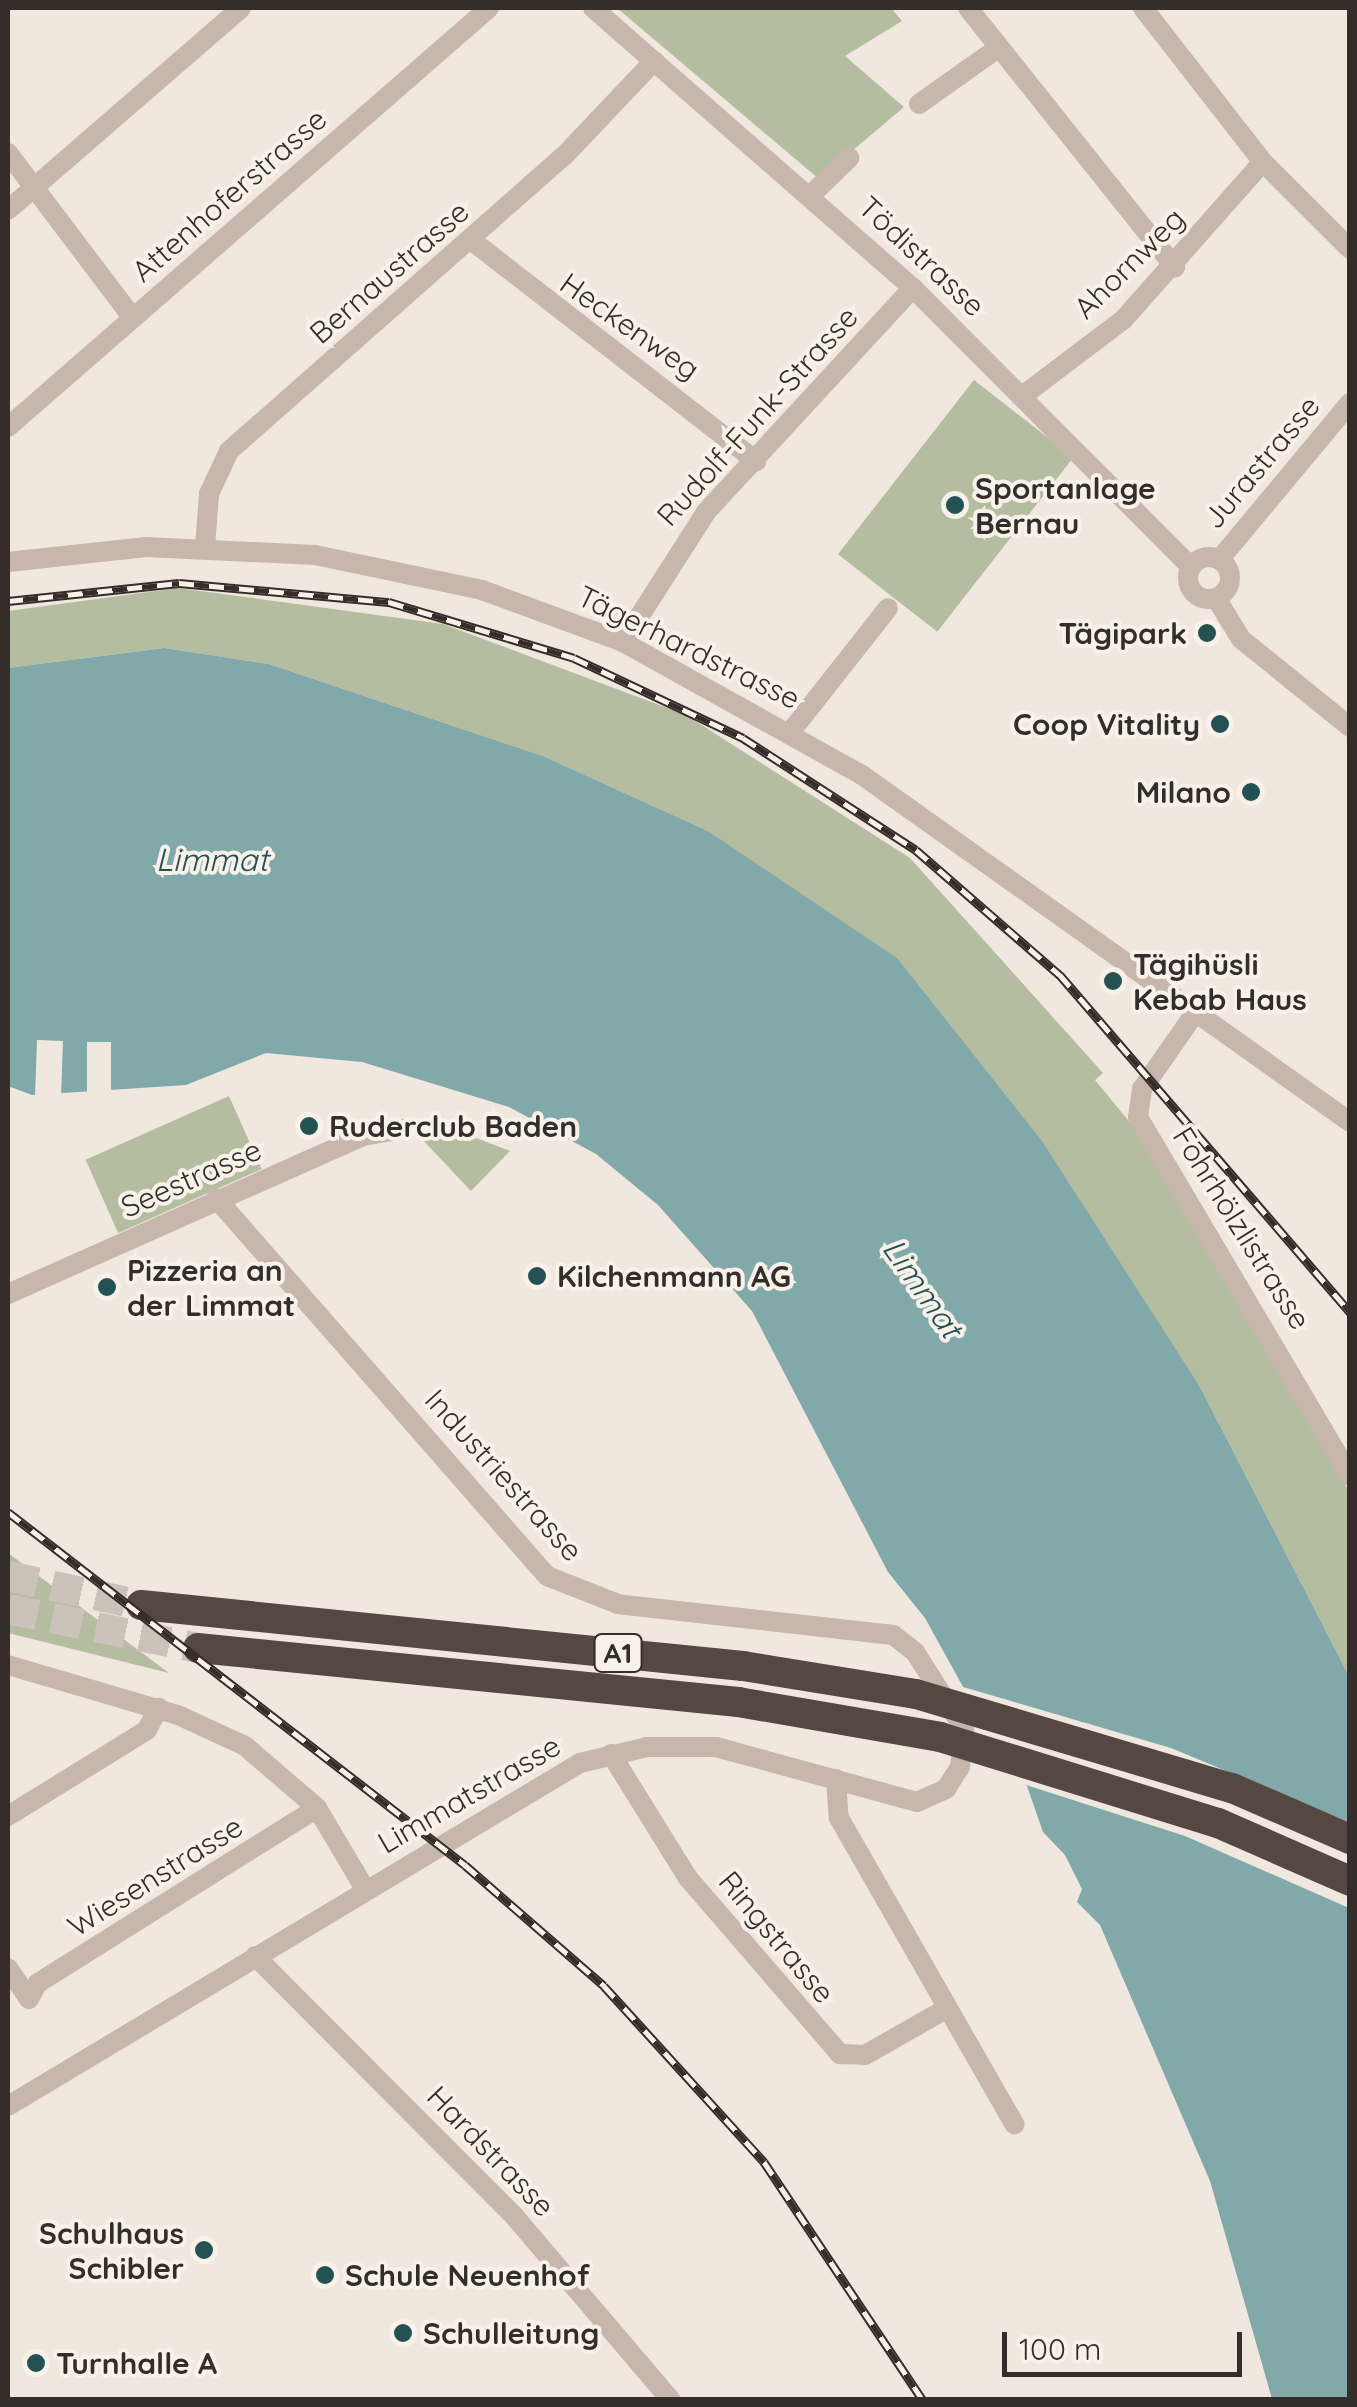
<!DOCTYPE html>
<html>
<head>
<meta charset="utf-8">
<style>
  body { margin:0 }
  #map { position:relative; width:1357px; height:2407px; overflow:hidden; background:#f0e7de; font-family:Quicksand,sans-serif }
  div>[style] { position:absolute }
  .green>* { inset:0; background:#b5bda0; transform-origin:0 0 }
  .water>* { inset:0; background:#81a9a9 }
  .pier>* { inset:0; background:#f0e7de; transform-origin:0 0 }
  .highway-tunnel>* { height:30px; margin-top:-15px; transform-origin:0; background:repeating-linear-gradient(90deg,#cbc2ba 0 30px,transparent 0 45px) }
  .minor>* { height:20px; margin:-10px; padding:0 10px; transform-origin:10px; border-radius:10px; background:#c6b6ac }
  .minor>.ring { margin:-10px; padding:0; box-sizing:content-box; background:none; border:20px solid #c6b6ac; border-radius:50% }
  .highway>* { height:30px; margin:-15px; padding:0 15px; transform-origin:15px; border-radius:15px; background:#554742 }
  .rail>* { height:9px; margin-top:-4.5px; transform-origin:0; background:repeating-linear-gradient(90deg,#f8f1ea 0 15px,#352d2a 0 30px); box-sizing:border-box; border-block:2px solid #352d2a }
  .highway-bridge>* { height:30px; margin:-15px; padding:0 15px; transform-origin:15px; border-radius:15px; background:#554742 }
  .dots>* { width:28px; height:28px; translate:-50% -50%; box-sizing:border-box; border:5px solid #f8f1ea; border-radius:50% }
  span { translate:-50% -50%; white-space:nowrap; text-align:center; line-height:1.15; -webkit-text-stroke:8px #f8f1ea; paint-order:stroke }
  .shield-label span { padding:2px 8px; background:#f8f1ea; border:2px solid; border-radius:8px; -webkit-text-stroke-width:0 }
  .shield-label { font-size:28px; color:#352d2a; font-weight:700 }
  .street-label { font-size:30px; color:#352d2a }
  .poi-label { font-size:30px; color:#352d2a; font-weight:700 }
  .left { translate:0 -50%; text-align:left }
  .right { translate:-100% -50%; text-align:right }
  .water-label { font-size:32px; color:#245152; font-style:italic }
  .frame { position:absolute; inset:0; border:10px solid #352d2a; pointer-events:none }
  .scale { position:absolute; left:1002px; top:2332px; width:240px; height:45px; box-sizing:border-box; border:5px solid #352d2a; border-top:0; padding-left:12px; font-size:30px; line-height:35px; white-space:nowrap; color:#352d2a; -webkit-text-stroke:8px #f8f1ea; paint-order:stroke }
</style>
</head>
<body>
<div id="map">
  <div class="green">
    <div style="clip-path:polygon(617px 8px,891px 8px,902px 21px,845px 56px,904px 107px,819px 179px)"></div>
    <div style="left:974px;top:380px;width:126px;height:221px;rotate:38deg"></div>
    <div style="clip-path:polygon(178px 588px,443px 624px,686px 715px,910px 858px,1103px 1073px,1095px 1080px,1142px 1137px,1298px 1390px,1349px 1492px,1349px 1676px,1200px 1387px,708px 831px,543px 756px,269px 664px,164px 648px,8px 668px,8px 611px)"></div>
    <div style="left:229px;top:1096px;width:80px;height:157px;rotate:66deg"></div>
    <div style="clip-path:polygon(418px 1135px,476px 1138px,510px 1151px,471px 1191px)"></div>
    <div style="clip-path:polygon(8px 1553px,169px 1673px,8px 1633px)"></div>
  </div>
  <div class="water">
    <div style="clip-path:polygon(164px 648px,269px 664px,543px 756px,708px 831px,897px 958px,1042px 1141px,1200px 1387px,1349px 1676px,1349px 2399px,1272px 2399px,1210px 2181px,1100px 1925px,1077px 1902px,1082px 1889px,1065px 1855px,1043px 1832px,1027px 1786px,1010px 1772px,925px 1618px,888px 1572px,752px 1311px,658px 1205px,596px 1154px,509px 1107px,362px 1062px,266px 1053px,186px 1085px,32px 1095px,8px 1086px,8px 668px)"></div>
  </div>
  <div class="pier">
    <div style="left:37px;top:1040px;width:26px;height:60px;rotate:2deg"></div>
    <div style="left:87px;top:1042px;width:24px;height:55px"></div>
    <div style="clip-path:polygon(953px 1684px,1171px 1748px,1349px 1822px,1349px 1908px,1185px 1836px,1014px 1781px)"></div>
  </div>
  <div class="highway-tunnel">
    <div style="left:8px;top:1576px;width:136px;rotate:12.3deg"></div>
    <div style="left:8px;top:1609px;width:194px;rotate:11.6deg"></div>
  </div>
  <div class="minor">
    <div style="left:593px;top:8px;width:425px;rotate:41.2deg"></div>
    <div style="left:913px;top:288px;width:394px;rotate:45.1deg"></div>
    <div style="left:968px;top:8px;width:332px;rotate:51.4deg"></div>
    <div style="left:1143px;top:8px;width:195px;rotate:52.1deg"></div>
    <div style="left:1263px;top:162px;width:123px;rotate:45deg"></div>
    <div style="left:919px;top:104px;width:97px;rotate:-35.3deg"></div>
    <div style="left:8px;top:153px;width:207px;rotate:52.9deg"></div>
    <div style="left:812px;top:194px;width:52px;rotate:-44.2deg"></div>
    <div style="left:8px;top:210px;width:308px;rotate:-40.9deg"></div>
    <div style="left:471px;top:240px;width:361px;rotate:37.8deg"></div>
    <div style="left:1025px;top:394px;width:123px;rotate:-37.1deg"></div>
    <div style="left:1123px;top:320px;width:211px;rotate:-48.5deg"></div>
    <div style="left:8px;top:427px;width:638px;rotate:-41.06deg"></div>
    <div style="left:205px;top:547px;width:53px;rotate:-85.7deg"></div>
    <div style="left:209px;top:494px;width:47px;rotate:-65.1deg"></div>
    <div style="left:229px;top:451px;width:446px;rotate:-41.4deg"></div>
    <div style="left:564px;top:156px;width:131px;rotate:-46.5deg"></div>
    <div class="ring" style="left:1188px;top:557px;width:22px;height:22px"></div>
    <div style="left:1219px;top:560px;width:204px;rotate:-50.2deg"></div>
    <div style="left:8px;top:562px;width:139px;rotate:-6.2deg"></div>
    <div style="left:146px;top:547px;width:169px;rotate:2.7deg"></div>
    <div style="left:315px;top:555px;width:171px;rotate:11.8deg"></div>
    <div style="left:482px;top:590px;width:150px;rotate:20.2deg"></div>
    <div style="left:623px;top:642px;width:274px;rotate:29.1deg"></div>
    <div style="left:862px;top:775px;width:599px;rotate:35.42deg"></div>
    <div style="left:1216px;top:598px;width:48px;rotate:58.6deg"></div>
    <div style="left:1241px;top:639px;width:140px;rotate:38.9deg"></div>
    <div style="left:623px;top:642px;width:154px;rotate:-57.4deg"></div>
    <div style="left:706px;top:512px;width:305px;rotate:-47.3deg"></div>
    <div style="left:792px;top:730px;width:155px;rotate:-51.8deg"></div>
    <div style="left:1193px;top:1016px;width:89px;rotate:124.9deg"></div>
    <div style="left:1142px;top:1089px;width:28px;rotate:98deg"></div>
    <div style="left:1138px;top:1117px;width:417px;rotate:59.4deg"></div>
    <div style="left:8px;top:1294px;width:389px;rotate:-24deg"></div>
    <div style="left:363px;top:1136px;width:40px;rotate:-10deg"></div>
    <div style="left:8px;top:1665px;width:177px;rotate:16.4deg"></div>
    <div style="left:178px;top:1715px;width:74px;rotate:24.8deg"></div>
    <div style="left:245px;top:1746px;width:95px;rotate:40.7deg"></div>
    <div style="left:317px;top:1808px;width:94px;rotate:59.3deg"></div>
    <div style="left:611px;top:1754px;width:146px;rotate:58.2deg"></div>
    <div style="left:688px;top:1878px;width:233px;rotate:49.2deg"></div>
    <div style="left:840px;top:2054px;width:25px;rotate:2deg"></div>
    <div style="left:865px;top:2055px;width:93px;rotate:-29.6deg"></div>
    <div style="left:836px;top:1779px;width:39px;rotate:86deg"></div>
    <div style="left:839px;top:1818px;width:353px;rotate:60.2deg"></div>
    <div style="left:8px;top:1816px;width:163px;rotate:-31.7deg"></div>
    <div style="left:147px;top:1730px;width:25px;rotate:-63deg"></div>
    <div style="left:255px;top:1956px;width:368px;rotate:45.1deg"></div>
    <div style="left:515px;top:2217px;width:240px;rotate:49.6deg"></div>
    <div style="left:8px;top:1968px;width:37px;rotate:56deg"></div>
    <div style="left:29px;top:1999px;width:18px;rotate:-61deg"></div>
    <div style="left:38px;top:1983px;width:329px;rotate:-32.1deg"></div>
    <div style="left:8px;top:2106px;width:667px;rotate:-30.95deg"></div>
    <div style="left:580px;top:1763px;width:69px;rotate:-13.4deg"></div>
    <div style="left:647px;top:1747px;width:69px"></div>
    <div style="left:716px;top:1747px;width:208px;rotate:15.3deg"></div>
    <div style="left:917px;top:1802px;width:32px;rotate:-24deg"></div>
    <div style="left:946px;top:1789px;width:26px;rotate:-58deg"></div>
    <div style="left:960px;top:1767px;width:38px;rotate:-84deg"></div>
    <div style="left:964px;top:1729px;width:91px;rotate:-122.5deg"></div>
    <div style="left:915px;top:1652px;width:28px;rotate:-142deg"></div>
    <div style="left:893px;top:1635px;width:277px;rotate:-173.6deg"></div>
    <div style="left:618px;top:1604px;width:76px;rotate:-158.5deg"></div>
    <div style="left:547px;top:1576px;width:502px;rotate:-131.21deg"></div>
  </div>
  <div class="highway">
    <div style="left:141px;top:1605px;width:605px;rotate:5.79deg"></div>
    <div style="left:743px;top:1666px;width:175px;rotate:9.2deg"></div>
    <div style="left:198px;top:1648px;width:543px;rotate:5.71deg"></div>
    <div style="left:738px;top:1702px;width:205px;rotate:9.8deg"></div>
    <div style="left:1232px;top:1788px;width:129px;rotate:23.4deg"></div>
    <div style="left:1218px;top:1823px;width:144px;rotate:23.7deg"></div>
  </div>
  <div class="rail">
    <div style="left:8px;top:601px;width:172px;rotate:-6deg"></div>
    <div style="left:179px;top:583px;width:211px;rotate:5.2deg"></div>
    <div style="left:389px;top:602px;width:193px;rotate:16.8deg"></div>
    <div style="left:574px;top:658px;width:187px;rotate:25.3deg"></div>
    <div style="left:743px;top:738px;width:206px;rotate:32.9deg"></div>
    <div style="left:916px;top:850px;width:191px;rotate:41deg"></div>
    <div style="left:1060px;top:975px;width:445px;rotate:49.3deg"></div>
    <div style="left:8px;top:1512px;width:577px;rotate:37.68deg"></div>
    <div style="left:465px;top:1865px;width:184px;rotate:41deg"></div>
    <div style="left:604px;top:1986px;width:238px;rotate:47.7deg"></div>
    <div style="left:764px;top:2162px;width:286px;rotate:56.3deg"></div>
  </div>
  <div class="highway-bridge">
    <div style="left:916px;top:1694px;width:330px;rotate:16.6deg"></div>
    <div style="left:940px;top:1737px;width:291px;rotate:17.2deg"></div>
  </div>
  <div class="dots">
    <div style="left:955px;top:505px;background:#245152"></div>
    <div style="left:1207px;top:633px;background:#245152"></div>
    <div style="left:1220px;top:724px;background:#245152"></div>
    <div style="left:1251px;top:792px;background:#245152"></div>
    <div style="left:1113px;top:981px;background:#245152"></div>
    <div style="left:309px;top:1126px;background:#245152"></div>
    <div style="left:537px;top:1276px;background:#245152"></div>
    <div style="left:107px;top:1287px;background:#245152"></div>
    <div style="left:204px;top:2250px;background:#245152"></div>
    <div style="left:325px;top:2275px;background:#245152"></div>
    <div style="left:403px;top:2333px;background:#245152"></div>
    <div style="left:36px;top:2363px;background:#245152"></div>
  </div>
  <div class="shield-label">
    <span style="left:618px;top:1653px">A1</span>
  </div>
  <div class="street-label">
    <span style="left:229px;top:195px;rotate:-41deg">Attenhoferstrasse</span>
    <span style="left:922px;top:256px;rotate:43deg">Tödistrasse</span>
    <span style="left:1129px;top:263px;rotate:-45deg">Ahornweg</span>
    <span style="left:389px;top:272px;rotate:-41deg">Bernaustrasse</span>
    <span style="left:630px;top:326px;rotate:35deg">Heckenweg</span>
    <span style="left:757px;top:416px;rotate:-48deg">Rudolf-Funk-Strasse</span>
    <span style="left:1261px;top:462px;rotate:-50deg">Jurastrasse</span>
    <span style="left:689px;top:647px;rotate:26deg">Tägerhardstrasse</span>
    <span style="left:191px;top:1178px;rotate:-24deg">Seestrasse</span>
    <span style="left:1242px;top:1228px;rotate:58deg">Fohrhölzlistrasse</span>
    <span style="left:504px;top:1475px;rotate:48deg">Industriestrasse</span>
    <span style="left:469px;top:1794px;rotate:-30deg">Limmatstrasse</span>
    <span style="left:155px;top:1876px;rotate:-32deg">Wiesenstrasse</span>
    <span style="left:777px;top:1937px;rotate:50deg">Ringstrasse</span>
    <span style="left:491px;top:2151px;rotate:46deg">Hardstrasse</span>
  </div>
  <div class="poi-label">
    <span class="left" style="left:975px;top:505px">Sportanlage<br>Bernau</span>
    <span class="right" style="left:1187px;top:633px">Tägipark</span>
    <span class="right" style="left:1200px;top:724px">Coop Vitality</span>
    <span class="right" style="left:1231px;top:792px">Milano</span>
    <span class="left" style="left:1133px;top:981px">Tägihüsli<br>Kebab Haus</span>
    <span class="left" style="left:329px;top:1126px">Ruderclub Baden</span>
    <span class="left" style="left:127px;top:1287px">Pizzeria an<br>der Limmat</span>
    <span class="left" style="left:557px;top:1276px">Kilchenmann AG</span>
    <span class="right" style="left:184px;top:2250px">Schulhaus<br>Schibler</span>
    <span class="left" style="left:345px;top:2275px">Schule Neuenhof</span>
    <span class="left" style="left:423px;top:2333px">Schulleitung</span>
    <span class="left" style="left:56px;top:2363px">Turnhalle A</span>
  </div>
  <div class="water-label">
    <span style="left:212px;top:859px">Limmat</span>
    <span style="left:923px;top:1288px;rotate:55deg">Limmat</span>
  </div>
  <div class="frame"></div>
  <div class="scale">100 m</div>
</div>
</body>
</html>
